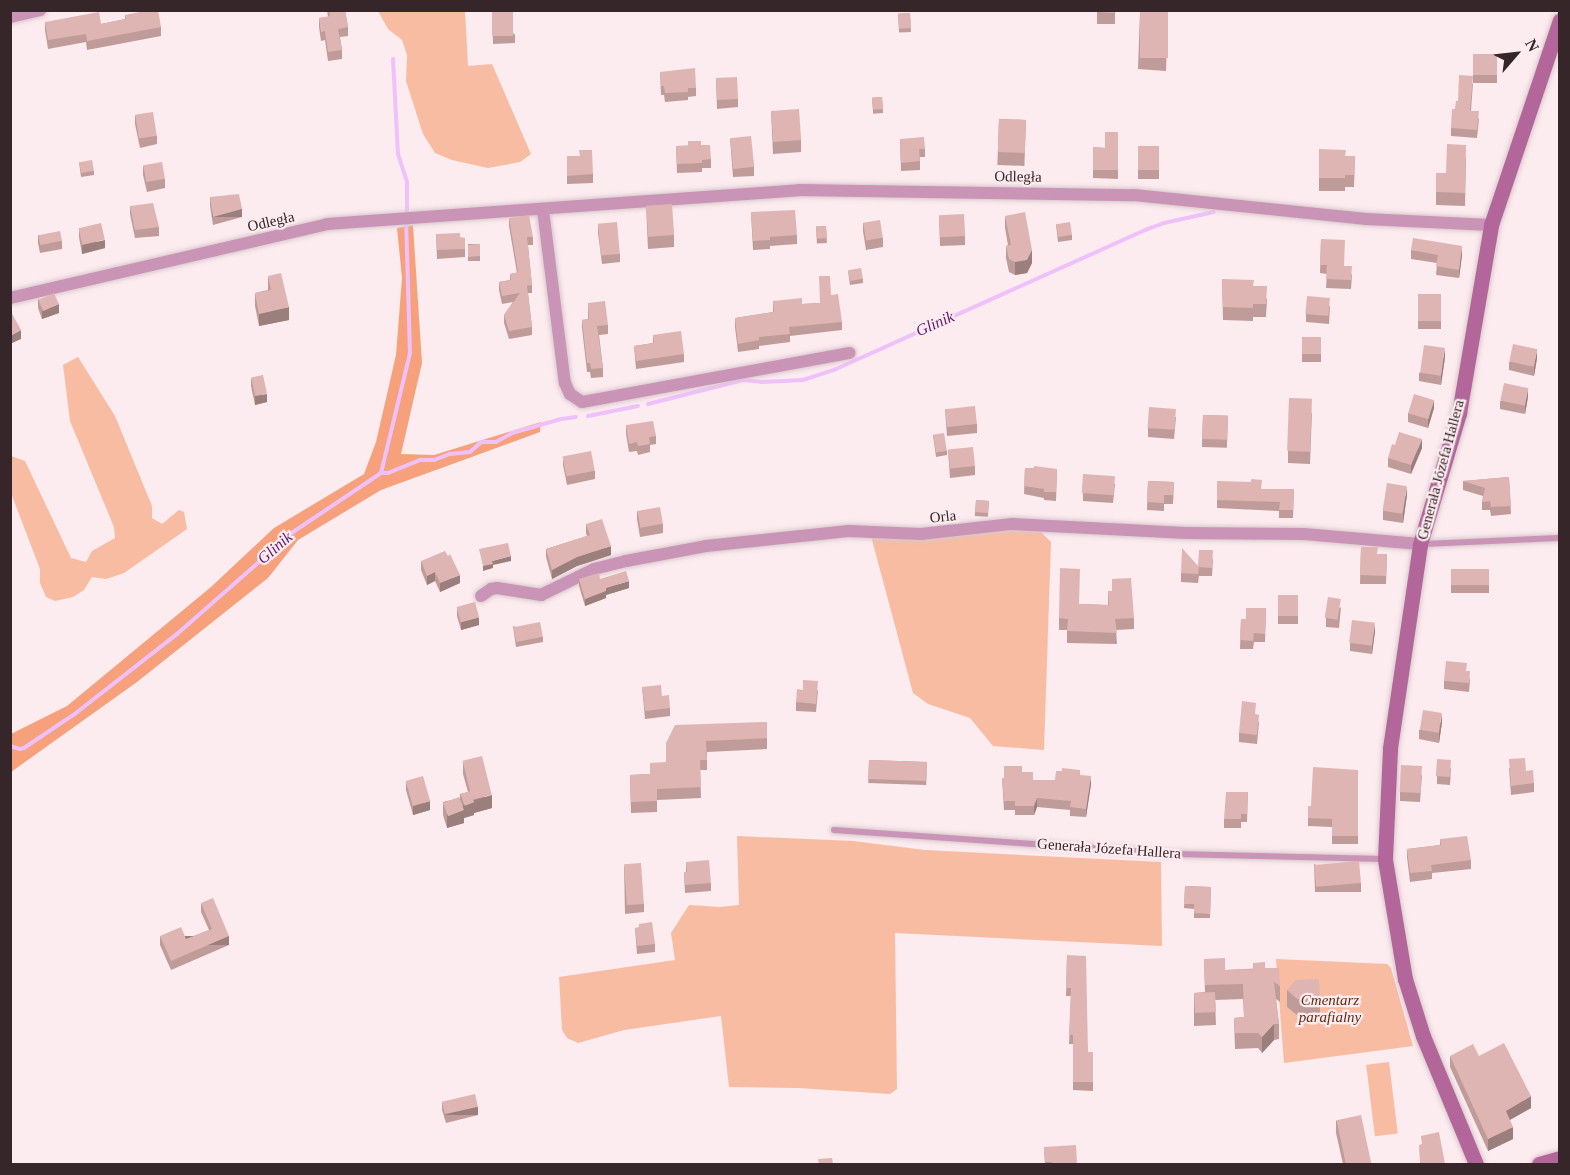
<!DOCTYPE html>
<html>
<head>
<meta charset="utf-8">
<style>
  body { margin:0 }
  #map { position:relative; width:1570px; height:1175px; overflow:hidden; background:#fcebef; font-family:Georgia,serif }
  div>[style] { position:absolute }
  .green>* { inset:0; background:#f8bca2; transform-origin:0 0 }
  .forest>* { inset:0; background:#f6a17c }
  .stream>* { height:4px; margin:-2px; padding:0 2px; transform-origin:2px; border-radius:2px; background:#efc1fb }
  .roads { filter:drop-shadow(0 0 2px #d8c8cc) drop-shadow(0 0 2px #d8c8cc) }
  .lane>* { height:6px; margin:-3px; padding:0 3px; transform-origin:3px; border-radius:3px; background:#ca94b7 }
  .street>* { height:12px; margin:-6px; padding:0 6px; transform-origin:6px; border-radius:6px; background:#ca94b7 }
  .secondary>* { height:15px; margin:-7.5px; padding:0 7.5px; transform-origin:7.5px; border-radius:7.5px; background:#b3669a }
  .wall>* { inset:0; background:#bf9c99; transform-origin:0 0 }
  .shaded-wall>* { inset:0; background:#9b7f7d; transform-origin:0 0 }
  .building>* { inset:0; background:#deb5b2; transform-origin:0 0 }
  span { translate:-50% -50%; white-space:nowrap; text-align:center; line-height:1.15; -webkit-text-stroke:4.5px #fcebef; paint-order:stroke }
  .street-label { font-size:15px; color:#36262a }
  .park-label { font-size:15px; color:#622c12; font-style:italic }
  .water-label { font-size:16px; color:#5f1c6f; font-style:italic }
  .frame { position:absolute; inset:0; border:12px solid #36262a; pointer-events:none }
  .north { position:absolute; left:1486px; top:24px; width:60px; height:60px; -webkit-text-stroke:4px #fcebef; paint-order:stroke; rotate:62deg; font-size:16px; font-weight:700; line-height:24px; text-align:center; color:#36262a }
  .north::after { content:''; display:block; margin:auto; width:21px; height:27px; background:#36262a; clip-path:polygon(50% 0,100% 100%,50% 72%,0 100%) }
</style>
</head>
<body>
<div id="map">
  <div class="green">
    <div style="clip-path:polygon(378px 11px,465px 11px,468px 66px,492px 64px,531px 154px,520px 162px,488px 168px,452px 160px,435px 153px,423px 134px,406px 81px,407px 55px,402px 40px,388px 29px)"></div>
    <div style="clip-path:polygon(78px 357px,115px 416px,152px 506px,152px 518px,162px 524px,179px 510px,184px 512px,187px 529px,124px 573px,106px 579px,92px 577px,84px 590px,73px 597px,55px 601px,46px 597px,40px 583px,40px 569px,11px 493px,11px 456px,25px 461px,71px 558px,86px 562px,92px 551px,115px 538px,114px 527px,70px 421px,63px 365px)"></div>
    <div style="clip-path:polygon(993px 530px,1039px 530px,1051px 542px,1044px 750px,993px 746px,970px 718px,928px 704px,913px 693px,871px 536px)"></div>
    <div style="clip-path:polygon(737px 836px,853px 841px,925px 850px,1161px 862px,1162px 946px,895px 933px,897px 1089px,890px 1094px,798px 1088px,729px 1087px,721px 1016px,624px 1030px,578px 1043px,567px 1038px,562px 1030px,559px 977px,675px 960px,671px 933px,689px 905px,720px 907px,739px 905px)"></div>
    <div style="clip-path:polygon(1276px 959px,1387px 964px,1391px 968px,1413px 1046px,1284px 1063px)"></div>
    <div style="left:1389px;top:1062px;width:72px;height:23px;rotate:83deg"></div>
  </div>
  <div class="forest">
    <div style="clip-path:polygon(413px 225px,422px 363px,401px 454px,434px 455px,541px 422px,540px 432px,381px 490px,298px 540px,268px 578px,137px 682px,11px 772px,11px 734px,67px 706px,211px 587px,274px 528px,364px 474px,376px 442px,396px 355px,402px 278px,397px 228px)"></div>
  </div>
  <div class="stream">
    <div style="left:393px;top:59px;width:95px;rotate:87deg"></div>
    <div style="left:398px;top:154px;width:29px;rotate:72deg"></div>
    <div style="left:407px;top:182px;width:30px;rotate:90deg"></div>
    <div style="left:648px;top:404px;width:98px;rotate:-14.2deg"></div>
    <div style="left:743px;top:380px;width:18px;rotate:6deg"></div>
    <div style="left:761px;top:382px;width:42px;rotate:-2.7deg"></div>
    <div style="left:803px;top:380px;width:35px;rotate:-18deg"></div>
    <div style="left:836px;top:369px;width:339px;rotate:-24.2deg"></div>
    <div style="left:1145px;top:230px;width:20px;rotate:-20deg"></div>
    <div style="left:1164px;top:223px;width:51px;rotate:-12.4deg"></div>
    <div style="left:588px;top:416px;width:51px;rotate:-11.3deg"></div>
    <div style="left:381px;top:473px;width:123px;rotate:-76.4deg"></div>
    <div style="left:410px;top:353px;width:131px;rotate:-91.7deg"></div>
    <div style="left:10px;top:746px;width:10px;rotate:17deg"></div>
    <div style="left:20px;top:749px;width:4px;rotate:-14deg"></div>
    <div style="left:24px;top:748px;width:63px;rotate:-33.9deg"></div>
    <div style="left:76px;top:713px;width:128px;rotate:-38deg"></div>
    <div style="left:177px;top:634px;width:154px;rotate:-41.3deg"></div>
    <div style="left:293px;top:532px;width:106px;rotate:-33.8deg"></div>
    <div style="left:381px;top:473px;width:7px"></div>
    <div style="left:388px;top:473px;width:35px;rotate:-22deg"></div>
    <div style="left:421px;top:460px;width:13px"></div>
    <div style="left:434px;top:460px;width:17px;rotate:-21deg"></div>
    <div style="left:450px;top:454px;width:20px;rotate:-6deg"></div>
    <div style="left:470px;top:452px;width:15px;rotate:-42deg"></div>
    <div style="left:481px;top:442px;width:15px"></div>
    <div style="left:496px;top:442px;width:18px;rotate:-29deg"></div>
    <div style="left:512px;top:433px;width:51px;rotate:-15.9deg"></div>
    <div style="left:561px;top:419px;width:15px;rotate:-8deg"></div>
  </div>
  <div class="roads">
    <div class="lane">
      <div style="left:1422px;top:544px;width:138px;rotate:-2.5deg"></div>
      <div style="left:834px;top:830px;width:343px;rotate:4deg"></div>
      <div style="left:1176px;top:854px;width:208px;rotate:1.4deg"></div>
    </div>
    <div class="street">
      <div style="left:10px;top:17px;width:31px;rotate:-13deg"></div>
      <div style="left:543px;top:210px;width:174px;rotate:82.8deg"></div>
      <div style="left:565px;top:383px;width:12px;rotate:66deg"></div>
      <div style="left:570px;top:394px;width:14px;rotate:34deg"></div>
      <div style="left:582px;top:402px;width:272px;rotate:-10.4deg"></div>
      <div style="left:10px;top:298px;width:326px;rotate:-13.1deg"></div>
      <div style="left:327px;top:224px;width:473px;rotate:-4.1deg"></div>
      <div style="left:799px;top:190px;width:335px;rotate:0.9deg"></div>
      <div style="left:1134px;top:195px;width:233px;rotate:5.9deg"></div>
      <div style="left:1366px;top:219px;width:125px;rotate:2.7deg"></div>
      <div style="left:481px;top:596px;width:12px;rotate:-35deg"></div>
      <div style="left:491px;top:589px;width:6px;rotate:-9deg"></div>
      <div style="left:497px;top:588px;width:45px;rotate:9deg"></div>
      <div style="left:541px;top:595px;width:59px;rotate:-26.1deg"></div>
      <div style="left:594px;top:569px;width:33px;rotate:-14deg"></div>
      <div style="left:626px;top:561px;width:81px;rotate:-10.6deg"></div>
      <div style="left:706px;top:546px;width:143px;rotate:-6deg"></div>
      <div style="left:848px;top:531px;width:73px;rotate:2.4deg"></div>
      <div style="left:921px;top:534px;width:92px;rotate:-6.3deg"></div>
      <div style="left:1012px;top:524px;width:174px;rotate:3deg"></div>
      <div style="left:1186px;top:533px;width:118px;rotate:0.5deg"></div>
      <div style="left:1304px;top:534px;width:116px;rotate:4.9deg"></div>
    </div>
    <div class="secondary">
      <div style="left:1476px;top:1164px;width:139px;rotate:-112.5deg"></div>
      <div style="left:1423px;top:1036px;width:60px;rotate:-107.5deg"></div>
      <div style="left:1405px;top:979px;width:122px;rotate:-99.5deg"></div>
      <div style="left:1385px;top:859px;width:111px;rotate:-87.4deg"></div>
      <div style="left:1390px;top:748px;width:206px;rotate:-81.6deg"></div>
      <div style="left:1420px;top:544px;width:137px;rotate:-73.4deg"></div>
      <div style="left:1459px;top:413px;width:191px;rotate:-80.3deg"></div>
      <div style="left:1491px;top:225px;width:216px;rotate:-71.4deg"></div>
      <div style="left:1539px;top:1164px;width:22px;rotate:-16deg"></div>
    </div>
  </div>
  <div class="wall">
    <div style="clip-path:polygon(327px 10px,345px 10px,348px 27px,348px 36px,340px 37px,342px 50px,342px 59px,328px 61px,325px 40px,321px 41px,319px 27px,319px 18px,328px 17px)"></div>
    <div style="clip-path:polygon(492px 10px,515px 35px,515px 43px,493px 44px)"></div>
    <div style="left:1097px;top:10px;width:18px;height:14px"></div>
    <div style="clip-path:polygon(1123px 10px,1168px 10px,1166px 71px,1138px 69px,1140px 11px)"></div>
    <div style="left:910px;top:13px;width:19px;height:12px;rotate:87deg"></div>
    <div style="clip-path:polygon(125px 15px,161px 27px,161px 36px,87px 50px,86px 42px,48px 49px,45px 30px,45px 22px,101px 24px,125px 19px)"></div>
    <div style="left:1473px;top:54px;width:24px;height:29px"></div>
    <div style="clip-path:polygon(660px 72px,696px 88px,696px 96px,688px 97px,688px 100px,665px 102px,664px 95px,661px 95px)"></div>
    <div style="clip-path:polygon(716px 78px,738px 99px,738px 107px,717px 109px)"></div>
    <div style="clip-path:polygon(1473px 83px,1471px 111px,1479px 119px,1477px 138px,1451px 136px,1451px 128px,1455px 109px,1458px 101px)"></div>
    <div style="left:882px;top:97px;width:16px;height:10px;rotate:86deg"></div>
    <div style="clip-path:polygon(771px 111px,801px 140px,801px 152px,773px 154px)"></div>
    <div style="clip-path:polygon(135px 115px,157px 136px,157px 144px,140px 148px,135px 124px)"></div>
    <div style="left:999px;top:119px;width:27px;height:46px;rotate:2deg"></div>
    <div style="clip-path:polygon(1118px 132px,1118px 179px,1093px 178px,1093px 147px,1105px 148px)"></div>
    <div style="clip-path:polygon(730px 138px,754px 167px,754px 176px,733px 177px)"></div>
    <div style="clip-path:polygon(900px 139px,925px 149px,925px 157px,920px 157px,920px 170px,901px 171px)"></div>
    <div style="clip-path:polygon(701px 145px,711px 159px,711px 168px,702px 168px,702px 172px,677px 173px,676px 146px)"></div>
    <div style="left:1138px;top:146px;width:21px;height:33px"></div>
    <div style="clip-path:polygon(1319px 149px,1345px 156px,1355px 156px,1354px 187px,1345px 187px,1345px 191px,1319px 191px)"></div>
    <div style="clip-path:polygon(567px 156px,593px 174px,593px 183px,567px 184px)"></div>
    <div style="clip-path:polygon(1466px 157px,1465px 206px,1436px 205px,1436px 173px,1446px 173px)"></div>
    <div style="clip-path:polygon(79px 162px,94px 171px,94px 175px,81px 177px)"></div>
    <div style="clip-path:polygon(143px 166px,165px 179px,165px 188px,147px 192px,143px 175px)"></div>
    <div style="clip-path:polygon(210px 197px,242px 217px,213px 225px,210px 206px)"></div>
    <div style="clip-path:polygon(646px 205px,674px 235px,674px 247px,648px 249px)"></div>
    <div style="clip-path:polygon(130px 206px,159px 227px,159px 236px,135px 238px,130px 214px)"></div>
    <div style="clip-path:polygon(751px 212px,797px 235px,797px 244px,770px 246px,770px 249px,753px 250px)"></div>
    <div style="clip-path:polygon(939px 216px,965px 236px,965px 245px,940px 246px)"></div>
    <div style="clip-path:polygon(1005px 216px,1032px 263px,1027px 273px,1015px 275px,1009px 272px,1006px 258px,1006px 246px,1008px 245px,1005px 228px)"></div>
    <div style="clip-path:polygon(509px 218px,533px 237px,533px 245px,528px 245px,532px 285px,532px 293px,528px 293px,532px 327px,532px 335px,509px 339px,504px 323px,504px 315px,513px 302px,502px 304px,499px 290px,499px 282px,510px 280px,510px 274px,517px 273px,509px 226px)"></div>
    <div style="clip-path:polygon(863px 223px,883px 238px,883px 247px,866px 250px,863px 231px)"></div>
    <div style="clip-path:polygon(598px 224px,620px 254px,620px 262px,602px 264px,598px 233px)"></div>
    <div style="clip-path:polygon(1056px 224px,1072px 235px,1072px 240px,1058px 242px)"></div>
    <div style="left:826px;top:226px;width:17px;height:10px;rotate:87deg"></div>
    <div style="clip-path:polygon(79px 228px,105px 248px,82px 254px,79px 237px)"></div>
    <div style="clip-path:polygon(436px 234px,465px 238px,465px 257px,437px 259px)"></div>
    <div style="clip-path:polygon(38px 235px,62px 241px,62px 249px,40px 253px,38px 243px)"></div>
    <div style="clip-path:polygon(1321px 239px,1352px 275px,1351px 289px,1326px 288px,1327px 274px,1320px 273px)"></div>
    <div style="left:480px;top:244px;width:17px;height:12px;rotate:90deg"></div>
    <div style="clip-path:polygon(1411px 250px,1462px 255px,1459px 278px,1436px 275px,1437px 263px,1411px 259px)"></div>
    <div style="clip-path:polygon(848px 271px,863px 279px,863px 283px,850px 285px)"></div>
    <div style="clip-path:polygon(268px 276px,289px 320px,259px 326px,255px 306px,255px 293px,268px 290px)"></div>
    <div style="clip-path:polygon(1222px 279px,1254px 286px,1267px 299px,1266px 317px,1253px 317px,1253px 321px,1223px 320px)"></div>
    <div style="left:1418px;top:294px;width:23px;height:35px"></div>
    <div style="clip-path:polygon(831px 295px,842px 322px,842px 330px,790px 336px,790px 342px,759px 346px,759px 349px,738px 352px,735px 327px,735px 318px,773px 312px,773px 301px,802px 304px,820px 303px)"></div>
    <div style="clip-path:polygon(38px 299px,59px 313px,42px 319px,38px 308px)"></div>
    <div style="clip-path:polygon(588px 303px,608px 325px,608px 334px,599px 335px,603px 368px,603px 377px,591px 378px,590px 372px,587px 372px,582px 328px,582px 320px,588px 319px)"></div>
    <div style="clip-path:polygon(1330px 306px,1329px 324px,1306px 322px,1306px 314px)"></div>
    <div style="clip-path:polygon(653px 335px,684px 354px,684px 362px,636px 369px,634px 346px,653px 343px)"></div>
    <div style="left:1302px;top:337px;width:19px;height:25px"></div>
    <div style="clip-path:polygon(1445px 357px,1441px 385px,1419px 381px,1419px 373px)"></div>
    <div style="clip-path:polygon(1537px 358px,1534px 376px,1509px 370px,1509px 362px)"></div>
    <div style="clip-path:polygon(251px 378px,267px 402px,255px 405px,251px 386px)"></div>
    <div style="clip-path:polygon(1528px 397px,1525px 414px,1500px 409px,1500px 401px)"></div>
    <div style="clip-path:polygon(1434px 408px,1428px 428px,1408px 422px,1408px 413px)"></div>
    <div style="clip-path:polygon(945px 409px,977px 424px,977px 433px,947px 436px)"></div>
    <div style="clip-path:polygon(1312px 412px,1310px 464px,1288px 463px,1288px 451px)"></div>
    <div style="left:1203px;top:415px;width:25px;height:32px;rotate:2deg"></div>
    <div style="clip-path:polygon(1176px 417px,1174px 439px,1148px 437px,1148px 428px)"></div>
    <div style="clip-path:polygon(626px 425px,656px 436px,656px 444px,650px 445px,650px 452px,638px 455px,637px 451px,629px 452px,626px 434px)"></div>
    <div style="clip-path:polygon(933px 435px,947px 451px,947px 455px,936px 457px)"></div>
    <div style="clip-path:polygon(1422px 448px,1411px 474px,1388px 467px,1388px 458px)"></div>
    <div style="clip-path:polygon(948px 450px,975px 466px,975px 475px,950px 478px)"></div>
    <div style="clip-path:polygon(563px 457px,595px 471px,595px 479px,567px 485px,563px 465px)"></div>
    <div style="clip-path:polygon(1025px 468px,1057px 469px,1056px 501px,1044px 500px,1044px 498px,1024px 494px)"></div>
    <div style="clip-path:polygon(1083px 474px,1115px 484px,1113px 503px,1083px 501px)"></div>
    <div style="clip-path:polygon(1509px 477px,1511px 514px,1491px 516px,1490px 510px,1482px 510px,1482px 502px,1483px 496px,1463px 490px,1463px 481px)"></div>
    <div style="clip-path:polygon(1148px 481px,1174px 482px,1173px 504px,1164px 504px,1164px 511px,1147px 510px)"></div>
    <div style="clip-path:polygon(1217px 481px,1262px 489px,1294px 489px,1293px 518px,1279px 518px,1279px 511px,1217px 508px)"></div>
    <div style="clip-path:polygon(1407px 495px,1403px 523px,1383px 520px,1383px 511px)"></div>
    <div style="left:976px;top:500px;width:13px;height:16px;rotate:4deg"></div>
    <div style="clip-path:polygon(637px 511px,663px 524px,663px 533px,640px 537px,637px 519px)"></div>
    <div style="clip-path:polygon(586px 524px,611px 555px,577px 566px,552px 579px,546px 557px,546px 549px,587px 536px,586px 533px)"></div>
    <div style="clip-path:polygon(1361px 547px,1377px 554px,1387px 554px,1386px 584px,1360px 584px)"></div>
    <div style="clip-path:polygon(1213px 559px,1212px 576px,1199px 576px,1198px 583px,1181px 582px,1181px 573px)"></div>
    <div style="clip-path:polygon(421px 561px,460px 583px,440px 592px,435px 581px,427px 585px,421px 570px)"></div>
    <div style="left:1451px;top:569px;width:38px;height:24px"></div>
    <div style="clip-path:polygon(579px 579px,600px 579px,629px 588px,606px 595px,606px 598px,585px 606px,579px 586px)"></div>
    <div style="clip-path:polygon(1112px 579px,1134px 618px,1134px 629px,1116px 630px,1117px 644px,1067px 643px,1067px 630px,1059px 630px,1059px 618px,1079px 604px,1108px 605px,1108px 591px,1112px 591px)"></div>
    <div style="left:1278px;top:595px;width:20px;height:29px"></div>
    <div style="clip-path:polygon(457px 607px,479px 625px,461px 630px,457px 616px)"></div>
    <div style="clip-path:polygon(1341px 607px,1339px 628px,1326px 627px,1326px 618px)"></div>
    <div style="clip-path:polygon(1266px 608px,1265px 642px,1254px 642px,1253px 649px,1240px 649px,1241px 619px,1246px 619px)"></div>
    <div style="clip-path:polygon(513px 626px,543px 637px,543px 642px,516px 647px)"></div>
    <div style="clip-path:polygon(1375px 631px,1372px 654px,1350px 651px,1350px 643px)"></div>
    <div style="clip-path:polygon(1467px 671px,1470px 680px,1469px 692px,1444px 689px,1444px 681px)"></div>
    <div style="clip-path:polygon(642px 687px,662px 696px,670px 708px,670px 716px,645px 719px)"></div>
    <div style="clip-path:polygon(818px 690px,816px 712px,796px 711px,796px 702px)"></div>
    <div style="clip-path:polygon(1256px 714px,1259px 723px,1257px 744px,1239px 742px,1239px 733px)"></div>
    <div style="clip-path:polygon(767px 722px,767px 749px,707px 752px,707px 770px,700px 770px,701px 798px,657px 800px,657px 812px,631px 813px,630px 775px,650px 774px,666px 762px,666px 743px)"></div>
    <div style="clip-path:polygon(1442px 722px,1439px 743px,1419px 739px,1419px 730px)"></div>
    <div style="left:869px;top:760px;width:58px;height:23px;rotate:2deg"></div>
    <div style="clip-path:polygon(463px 761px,492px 808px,474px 813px,474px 815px,464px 818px,464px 823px,447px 828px,443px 815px,443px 802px,460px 798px,460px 794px,468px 792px,463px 774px)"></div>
    <div style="clip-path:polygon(1451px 768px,1450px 785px,1437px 784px,1437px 776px)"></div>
    <div style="clip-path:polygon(1509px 768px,1526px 771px,1534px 783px,1534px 792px,1511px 795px)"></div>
    <div style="clip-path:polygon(1358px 770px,1358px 844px,1332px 844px,1332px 827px,1308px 826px,1308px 806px,1311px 806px)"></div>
    <div style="clip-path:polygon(1022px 772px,1033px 780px,1055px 780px,1080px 775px,1091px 784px,1086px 817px,1070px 816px,1070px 810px,1037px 807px,1034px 815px,1015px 815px,1015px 810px,1004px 810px,1002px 778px,1004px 778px)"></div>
    <div style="clip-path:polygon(1422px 775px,1420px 802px,1400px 801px,1400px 792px)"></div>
    <div style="clip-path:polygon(406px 781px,430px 810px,413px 815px,406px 790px)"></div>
    <div style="clip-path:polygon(1248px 792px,1247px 822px,1241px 822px,1241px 828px,1224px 828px,1224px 819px)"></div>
    <div style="clip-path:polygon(1440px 839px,1471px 860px,1471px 869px,1432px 873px,1432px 879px,1410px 882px,1407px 857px,1407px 849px,1440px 845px)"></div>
    <div style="clip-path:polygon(686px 862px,711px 883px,711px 891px,685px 893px,684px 872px,686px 872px)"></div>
    <div style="clip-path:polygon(1314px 864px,1361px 883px,1361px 892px,1315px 892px)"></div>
    <div style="clip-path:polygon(624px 865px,644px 904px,644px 912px,625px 914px)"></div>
    <div style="clip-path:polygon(1185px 886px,1211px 887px,1210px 918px,1194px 918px,1194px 909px,1184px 908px)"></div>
    <div style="clip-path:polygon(201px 903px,229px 945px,171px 970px,160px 945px,160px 936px,186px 939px,209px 930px,201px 912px)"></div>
    <div style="clip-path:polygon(635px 928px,639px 928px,655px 944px,655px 952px,637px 954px)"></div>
    <div style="clip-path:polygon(1067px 955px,1088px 1052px,1093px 1052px,1093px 1091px,1073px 1090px,1073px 1044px,1069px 1044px,1071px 996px,1066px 996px)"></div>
    <div style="clip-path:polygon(1204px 959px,1225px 970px,1265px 968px,1280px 986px,1280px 1002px,1276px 999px,1279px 1024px,1279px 1039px,1274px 1040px,1262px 1053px,1258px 1048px,1235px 1049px,1234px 1018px,1244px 1017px,1243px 999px,1215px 1000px,1216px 1025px,1194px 1026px,1194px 993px,1205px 992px)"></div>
    <div style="clip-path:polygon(1287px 990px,1320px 998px,1320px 1014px,1297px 1015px,1287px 1007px)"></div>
    <div style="clip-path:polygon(1450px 1056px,1479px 1056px,1531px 1108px,1510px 1120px,1513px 1139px,1488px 1151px,1450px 1067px)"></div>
    <div style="clip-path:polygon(442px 1102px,478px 1115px,446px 1123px,442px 1110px)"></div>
    <div style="clip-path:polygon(1336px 1120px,1371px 1164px,1343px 1164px,1336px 1133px)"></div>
    <div style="clip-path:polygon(1044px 1147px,1077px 1164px,1045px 1164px)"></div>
  </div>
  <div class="shaded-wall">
    <div style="left:242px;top:209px;width:8px;height:30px;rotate:90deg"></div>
    <div style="clip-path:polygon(105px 240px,105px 248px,82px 254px,82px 245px)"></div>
    <div style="clip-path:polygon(1462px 246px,1462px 255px,1459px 278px,1459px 270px)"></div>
    <div style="clip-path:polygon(1032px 250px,1032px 263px,1027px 273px,1015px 275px,1015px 262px)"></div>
    <div style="clip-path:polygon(59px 304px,59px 313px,42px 319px,42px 311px)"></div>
    <div style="clip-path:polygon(289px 307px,289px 320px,259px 326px,259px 314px)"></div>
    <div style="clip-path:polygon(21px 330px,21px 339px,10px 344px,10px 336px)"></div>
    <div style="clip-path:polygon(1445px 348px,1445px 357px,1441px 385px,1441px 376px)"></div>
    <div style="clip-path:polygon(1537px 349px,1537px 358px,1534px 376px,1534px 367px)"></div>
    <div style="clip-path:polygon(1528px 388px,1528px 397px,1525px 414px,1525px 406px)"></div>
    <div style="clip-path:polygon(267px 394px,267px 402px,255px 405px,255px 396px)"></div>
    <div style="clip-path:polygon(1434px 400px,1434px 408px,1428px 428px,1428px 419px)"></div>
    <div style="clip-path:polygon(1422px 439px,1422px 448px,1411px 474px,1411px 465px)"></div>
    <div style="clip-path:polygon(1407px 486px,1407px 495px,1403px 523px,1403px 514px)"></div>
    <div style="clip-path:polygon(611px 546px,611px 555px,577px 566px,552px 579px,552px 570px,577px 557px)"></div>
    <div style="clip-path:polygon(511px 556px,511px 561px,493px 565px,493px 568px,483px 571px,483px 566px,492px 561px)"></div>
    <div style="clip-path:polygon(435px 572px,435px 581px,427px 585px,427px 576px)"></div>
    <div style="clip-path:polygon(460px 575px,460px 583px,440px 592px,440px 583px)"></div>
    <div style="clip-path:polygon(629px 581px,629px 588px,606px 595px,606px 598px,585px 606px,585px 599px,606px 588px)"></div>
    <div style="clip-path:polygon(479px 617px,479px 625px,461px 630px,461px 622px)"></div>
    <div style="clip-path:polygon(1375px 623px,1375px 631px,1372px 654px,1372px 646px)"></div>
    <div style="clip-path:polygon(1442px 713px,1442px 722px,1439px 743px,1439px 734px)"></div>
    <div style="clip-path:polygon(1091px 776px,1091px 784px,1086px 817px,1086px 809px)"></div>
    <div style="clip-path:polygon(492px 795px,492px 808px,474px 813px,474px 815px,464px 818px,464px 823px,447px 828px,447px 815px,463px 810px,463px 805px,474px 800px)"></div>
    <div style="clip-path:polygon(1037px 798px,1037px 807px,1034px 815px,1034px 806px)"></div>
    <div style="clip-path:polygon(430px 801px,430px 810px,413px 815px,413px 806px)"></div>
    <div style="left:229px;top:936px;width:9px;height:63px;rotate:90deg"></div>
    <div style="clip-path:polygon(1274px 1024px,1274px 1040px,1262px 1053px,1262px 1037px)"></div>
    <div style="clip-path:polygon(1531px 1096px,1531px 1108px,1506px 1122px,1506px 1111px)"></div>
    <div style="left:478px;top:1107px;width:8px;height:33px;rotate:90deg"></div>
    <div style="clip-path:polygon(1513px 1127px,1513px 1139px,1488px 1151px,1488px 1139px)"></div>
  </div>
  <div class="building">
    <div style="clip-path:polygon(150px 10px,158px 10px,161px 27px,87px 41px,86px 34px,48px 40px,45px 22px,99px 12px,101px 24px,126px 19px,125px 15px)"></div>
    <div style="clip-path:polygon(329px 10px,345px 10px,348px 27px,338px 29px,342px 50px,328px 52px,325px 31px,321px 32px,319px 18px,330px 16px)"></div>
    <div style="left:492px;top:10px;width:21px;height:26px"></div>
    <div style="clip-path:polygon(1097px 10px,1114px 10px,1114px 13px,1097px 12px)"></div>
    <div style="left:1140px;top:10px;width:28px;height:48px"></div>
    <div style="left:910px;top:13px;width:15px;height:12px;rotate:86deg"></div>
    <div style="left:1473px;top:54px;width:24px;height:21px"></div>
    <div style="clip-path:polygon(695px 68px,696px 88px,688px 88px,688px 92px,665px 93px,664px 86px,661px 86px,660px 72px)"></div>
    <div style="clip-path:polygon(1459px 75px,1473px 76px,1470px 111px,1479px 111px,1477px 130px,1451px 128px,1452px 109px,1455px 109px,1456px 101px,1458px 101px)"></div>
    <div style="left:737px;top:77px;width:22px;height:21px;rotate:87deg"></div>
    <div style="left:882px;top:97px;width:12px;height:10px;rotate:85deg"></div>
    <div style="left:799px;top:109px;width:31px;height:28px;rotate:86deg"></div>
    <div style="left:153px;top:112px;width:24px;height:18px;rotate:81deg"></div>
    <div style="left:999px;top:119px;width:27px;height:33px;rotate:2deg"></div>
    <div style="clip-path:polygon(1105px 132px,1118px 132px,1118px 170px,1093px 170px,1093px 147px,1105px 148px)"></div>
    <div style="left:751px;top:136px;width:31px;height:21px;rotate:84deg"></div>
    <div style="clip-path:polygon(924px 137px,925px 149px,919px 149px,920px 161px,901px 163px,900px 139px)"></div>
    <div style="clip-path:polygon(688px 141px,701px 141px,701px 145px,710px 145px,711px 159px,702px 160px,702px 163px,677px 164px,676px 146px,688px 146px)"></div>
    <div style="clip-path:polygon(1447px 144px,1466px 145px,1465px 193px,1436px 192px,1436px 173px,1446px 173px)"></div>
    <div style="left:1138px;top:146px;width:21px;height:24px"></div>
    <div style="clip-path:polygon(1319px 149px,1346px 150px,1345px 156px,1355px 156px,1354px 175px,1345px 175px,1345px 178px,1319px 178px)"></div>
    <div style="clip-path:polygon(579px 150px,592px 150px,593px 174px,567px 176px,567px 156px,580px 156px)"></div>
    <div style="left:92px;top:160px;width:11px;height:13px;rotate:80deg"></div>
    <div style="left:162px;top:162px;width:17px;height:19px;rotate:80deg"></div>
    <div style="clip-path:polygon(239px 194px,242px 209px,213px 217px,210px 197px)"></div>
    <div style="clip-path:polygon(153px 203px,159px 227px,135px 230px,130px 206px)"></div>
    <div style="left:672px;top:204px;width:31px;height:26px;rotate:86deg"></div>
    <div style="clip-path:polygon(795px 210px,797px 235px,770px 237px,770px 240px,753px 241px,751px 212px)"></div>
    <div style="clip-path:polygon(1025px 212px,1032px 250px,1027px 260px,1015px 262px,1009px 259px,1006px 246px,1011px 245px,1005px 216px)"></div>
    <div style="left:964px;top:214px;width:22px;height:25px;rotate:87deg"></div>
    <div style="clip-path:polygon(529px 215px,533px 237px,527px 237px,532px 285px,527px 286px,532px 327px,509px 331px,504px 315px,520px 293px,502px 296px,499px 282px,511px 280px,510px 274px,518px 272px,509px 218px)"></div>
    <div style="left:880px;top:220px;width:18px;height:17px;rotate:81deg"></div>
    <div style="left:617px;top:222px;width:32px;height:19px;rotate:85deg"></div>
    <div style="left:1070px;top:222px;width:13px;height:14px;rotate:81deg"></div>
    <div style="left:101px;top:223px;width:17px;height:23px;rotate:77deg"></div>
    <div style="left:826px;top:226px;width:12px;height:10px;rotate:85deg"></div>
    <div style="left:60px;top:231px;width:10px;height:22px;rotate:79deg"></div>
    <div style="clip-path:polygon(460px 233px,460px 238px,465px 238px,465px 249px,437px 250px,436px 234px)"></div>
    <div style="clip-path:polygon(1413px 238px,1462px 246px,1459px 270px,1436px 266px,1438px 255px,1411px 250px)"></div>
    <div style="clip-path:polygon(1321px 239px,1345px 240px,1344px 266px,1352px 266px,1351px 280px,1326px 279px,1327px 265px,1320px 265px)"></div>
    <div style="clip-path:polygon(480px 244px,480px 256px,468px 257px,468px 245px)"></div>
    <div style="left:861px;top:268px;width:11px;height:13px;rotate:80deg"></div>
    <div style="clip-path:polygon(281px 273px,289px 307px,259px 314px,255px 293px,271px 290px,268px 276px)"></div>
    <div style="clip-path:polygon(819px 276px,830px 276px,831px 295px,838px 294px,842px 322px,789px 327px,790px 334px,759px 337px,759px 340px,738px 344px,735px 318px,774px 312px,773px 301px,802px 298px,802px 304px,820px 303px)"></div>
    <div style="clip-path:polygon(1222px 279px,1254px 280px,1253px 286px,1267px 286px,1266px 304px,1253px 304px,1253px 308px,1223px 307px)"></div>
    <div style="left:54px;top:293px;width:12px;height:17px;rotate:66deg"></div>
    <div style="left:1418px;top:294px;width:23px;height:27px"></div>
    <div style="left:1307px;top:296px;width:23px;height:18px;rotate:5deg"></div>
    <div style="clip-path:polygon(605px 301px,608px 325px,597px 326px,603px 368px,591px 369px,590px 363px,587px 363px,582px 320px,589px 319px,588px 303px)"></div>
    <div style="clip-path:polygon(10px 310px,21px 330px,10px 336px)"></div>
    <div style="clip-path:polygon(681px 331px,684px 354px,636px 361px,634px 346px,654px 343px,653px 335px)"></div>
    <div style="left:1302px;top:337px;width:19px;height:17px"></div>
    <div style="left:1513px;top:344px;width:25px;height:18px;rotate:12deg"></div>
    <div style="left:1424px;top:345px;width:21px;height:28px;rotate:8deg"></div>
    <div style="left:263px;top:375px;width:19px;height:12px;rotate:78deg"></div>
    <div style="left:1504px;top:383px;width:25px;height:18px;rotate:12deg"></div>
    <div style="left:1414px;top:394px;width:21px;height:20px;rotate:17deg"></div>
    <div style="left:1289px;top:398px;width:23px;height:53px;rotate:2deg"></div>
    <div style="left:975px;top:406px;width:18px;height:30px;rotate:84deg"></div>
    <div style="left:1149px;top:407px;width:27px;height:21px;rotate:4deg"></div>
    <div style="left:1203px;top:415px;width:25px;height:24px;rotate:2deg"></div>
    <div style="clip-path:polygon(653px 421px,656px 436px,649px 437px,650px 444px,638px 446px,637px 442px,629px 444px,626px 425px)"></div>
    <div style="clip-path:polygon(1399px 432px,1422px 439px,1411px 465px,1388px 458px,1392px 444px,1395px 445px)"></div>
    <div style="left:944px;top:433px;width:18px;height:11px;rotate:81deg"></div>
    <div style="left:973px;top:447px;width:19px;height:25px;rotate:84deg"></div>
    <div style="left:591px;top:451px;width:20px;height:29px;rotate:79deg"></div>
    <div style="clip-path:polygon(1034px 466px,1057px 469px,1056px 492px,1044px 492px,1044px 489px,1024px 486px,1025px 468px,1034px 468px)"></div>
    <div style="left:1083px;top:474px;width:32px;height:19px;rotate:4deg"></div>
    <div style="clip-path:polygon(1509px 477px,1511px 506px,1491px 507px,1490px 501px,1482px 502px,1485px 488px,1463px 481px)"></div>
    <div style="clip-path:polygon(1251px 479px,1262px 480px,1261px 489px,1294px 489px,1293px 510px,1279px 510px,1280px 502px,1217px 500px,1217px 481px,1251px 482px)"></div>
    <div style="clip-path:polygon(1148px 481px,1174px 482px,1173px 495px,1164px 495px,1164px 503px,1147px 502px)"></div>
    <div style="left:1387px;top:483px;width:20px;height:28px;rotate:9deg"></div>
    <div style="left:976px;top:500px;width:13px;height:12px;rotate:4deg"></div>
    <div style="left:660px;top:507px;width:17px;height:23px;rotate:80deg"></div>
    <div style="clip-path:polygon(602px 519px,611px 546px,577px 557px,552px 570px,546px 549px,590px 535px,586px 524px)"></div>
    <div style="clip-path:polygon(508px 543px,511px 556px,492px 561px,493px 564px,483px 566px,479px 549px)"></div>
    <div style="clip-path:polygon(1361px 547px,1378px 547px,1377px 554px,1387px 554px,1386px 576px,1360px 575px)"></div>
    <div style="clip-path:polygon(1182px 548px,1198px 566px,1199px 550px,1213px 550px,1212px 568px,1199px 567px,1198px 574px,1181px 573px)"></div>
    <div style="clip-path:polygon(445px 551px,448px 556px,450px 554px,460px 575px,440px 583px,435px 572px,427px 576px,421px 561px)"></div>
    <div style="clip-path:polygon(1060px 568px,1080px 569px,1079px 604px,1109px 605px,1108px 591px,1112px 591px,1112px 579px,1131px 578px,1134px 618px,1115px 619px,1117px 633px,1067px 631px,1068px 619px,1059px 618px)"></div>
    <div style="left:1451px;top:569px;width:38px;height:16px"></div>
    <div style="clip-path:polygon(626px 571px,629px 581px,606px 588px,606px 591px,585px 599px,579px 579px,599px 573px,600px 579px)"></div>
    <div style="left:1278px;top:595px;width:20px;height:21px"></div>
    <div style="left:1328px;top:597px;width:13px;height:21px;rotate:9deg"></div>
    <div style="left:475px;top:602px;width:16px;height:19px;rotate:75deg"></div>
    <div style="clip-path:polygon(1246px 608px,1266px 608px,1265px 634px,1254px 633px,1253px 641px,1240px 640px,1241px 619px,1246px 619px)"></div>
    <div style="left:1352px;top:620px;width:23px;height:23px;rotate:7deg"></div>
    <div style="left:540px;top:622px;width:15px;height:27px;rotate:79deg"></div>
    <div style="clip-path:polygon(1446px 661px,1467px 663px,1466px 671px,1470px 671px,1469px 683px,1444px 681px)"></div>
    <div style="clip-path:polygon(803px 680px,818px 681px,816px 704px,796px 702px,797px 689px,803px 690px)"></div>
    <div style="clip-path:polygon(661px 685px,662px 696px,669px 695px,670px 708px,645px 711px,642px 687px)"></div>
    <div style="clip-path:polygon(1242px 701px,1256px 703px,1255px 714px,1259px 715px,1257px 735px,1239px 733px)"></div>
    <div style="left:1423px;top:710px;width:19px;height:20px;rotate:9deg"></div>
    <div style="clip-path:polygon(767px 722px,767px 738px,706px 741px,707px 760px,700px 760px,701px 787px,657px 789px,657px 801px,631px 802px,630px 775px,650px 774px,650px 763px,666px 762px,666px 743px,675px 725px)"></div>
    <div style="left:482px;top:756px;width:40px;height:20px;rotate:76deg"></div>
    <div style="clip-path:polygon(1525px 758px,1526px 771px,1533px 770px,1534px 783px,1511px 786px,1509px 759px)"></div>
    <div style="left:1437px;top:759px;width:14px;height:17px;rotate:4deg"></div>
    <div style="left:869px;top:760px;width:58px;height:19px;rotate:2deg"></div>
    <div style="left:1401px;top:765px;width:21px;height:27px;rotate:3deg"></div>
    <div style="clip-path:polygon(1004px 766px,1022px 766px,1022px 772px,1033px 772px,1033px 780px,1055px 780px,1056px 771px,1062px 771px,1062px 768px,1080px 770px,1080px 775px,1091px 776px,1086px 809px,1070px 807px,1071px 801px,1037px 798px,1034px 806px,1015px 806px,1015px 801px,1004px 801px,1002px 778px,1004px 778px)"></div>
    <div style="clip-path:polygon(1313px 767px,1358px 770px,1358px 836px,1332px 836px,1332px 819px,1308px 818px,1308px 806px,1311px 806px)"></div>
    <div style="left:423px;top:776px;width:26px;height:18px;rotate:74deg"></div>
    <div style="left:470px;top:791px;width:12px;height:10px;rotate:70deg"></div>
    <div style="clip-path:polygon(1226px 792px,1248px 792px,1247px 814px,1241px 814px,1241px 819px,1224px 819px)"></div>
    <div style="left:459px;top:797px;width:14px;height:17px;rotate:69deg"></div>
    <div style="clip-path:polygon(1467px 836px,1471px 860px,1431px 865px,1432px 871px,1410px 873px,1407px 849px,1441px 845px,1440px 839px)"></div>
    <div style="clip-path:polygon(709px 860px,711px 883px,685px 885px,684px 872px,687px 872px,686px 862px)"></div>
    <div style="left:1359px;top:861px;width:22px;height:45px;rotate:85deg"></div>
    <div style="left:641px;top:863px;width:41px;height:17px;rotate:86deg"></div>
    <div style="clip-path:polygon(1185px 886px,1211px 887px,1210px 914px,1194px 913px,1194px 904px,1184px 904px)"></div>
    <div style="clip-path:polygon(213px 898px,229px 936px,171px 961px,160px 936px,181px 927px,186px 939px,212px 929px,201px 903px)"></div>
    <div style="clip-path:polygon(652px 922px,655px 944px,637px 946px,635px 928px,639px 927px,639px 924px)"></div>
    <div style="clip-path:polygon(1067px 955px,1086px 956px,1088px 1052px,1093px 1052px,1093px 1082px,1073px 1082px,1073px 1035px,1069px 1035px,1071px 988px,1066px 988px)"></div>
    <div style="clip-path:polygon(1225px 958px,1225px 970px,1253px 969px,1253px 963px,1265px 962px,1265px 968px,1279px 968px,1280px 986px,1274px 982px,1279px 1024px,1274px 1024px,1262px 1037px,1258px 1033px,1235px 1033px,1234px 1018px,1244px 1017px,1243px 984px,1205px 985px,1204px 959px)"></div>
    <div style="clip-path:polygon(1319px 979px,1320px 998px,1297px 999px,1287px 990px,1296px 980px)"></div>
    <div style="left:1215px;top:992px;width:20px;height:21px;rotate:87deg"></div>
    <div style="clip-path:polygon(1504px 1043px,1531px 1096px,1506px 1111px,1513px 1127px,1488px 1139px,1450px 1056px,1473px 1044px,1479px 1056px)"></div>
    <div style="left:475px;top:1094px;width:13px;height:34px;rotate:77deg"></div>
    <div style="left:1361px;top:1115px;width:50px;height:25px;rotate:78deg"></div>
    <div style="clip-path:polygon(1439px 1132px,1445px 1164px,1420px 1164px,1419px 1145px,1422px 1144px,1421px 1136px)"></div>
    <div style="clip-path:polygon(1076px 1145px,1077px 1164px,1052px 1164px,1052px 1162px,1045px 1162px,1044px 1147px)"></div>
    <div style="clip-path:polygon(832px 1158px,833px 1164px,819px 1164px,818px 1159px)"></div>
  </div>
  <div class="street-label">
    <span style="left:1018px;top:177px;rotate:1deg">Odległa</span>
    <span style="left:271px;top:222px;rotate:-13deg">Odległa</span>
    <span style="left:1441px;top:470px;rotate:-75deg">Generała Józefa Hallera</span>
    <span style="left:943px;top:517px;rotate:-6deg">Orla</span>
    <span style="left:1109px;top:849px;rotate:4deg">Generała Józefa Hallera</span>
  </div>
  <div class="park-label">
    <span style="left:1330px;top:1009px">Cmentarz<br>parafialny</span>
  </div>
  <div class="water-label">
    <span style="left:935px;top:324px;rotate:-24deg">Glinik</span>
    <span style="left:275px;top:548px;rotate:-41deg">Glinik</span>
  </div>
  <div class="frame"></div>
  <div class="north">N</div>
</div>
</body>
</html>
